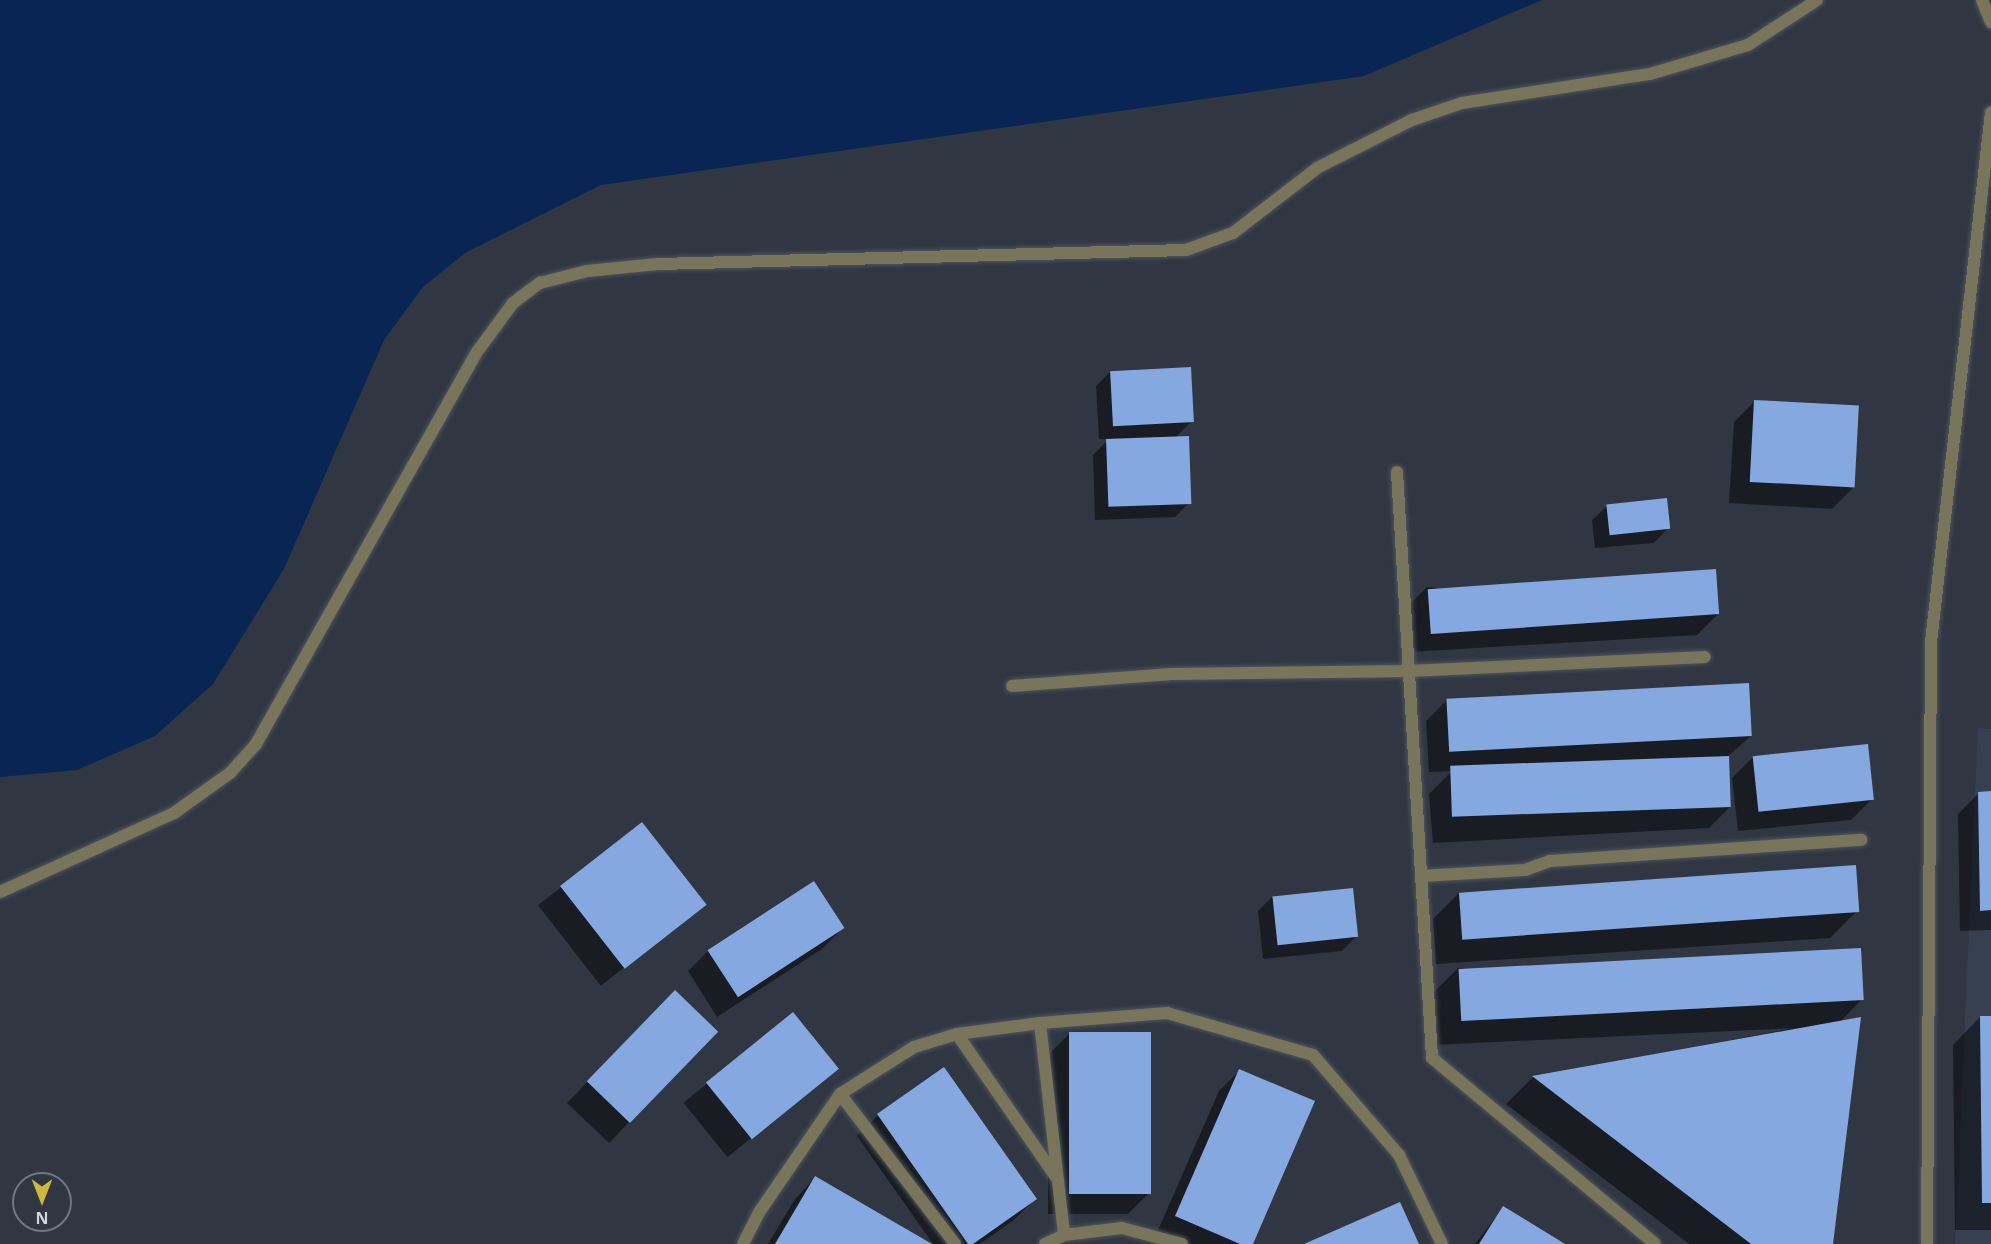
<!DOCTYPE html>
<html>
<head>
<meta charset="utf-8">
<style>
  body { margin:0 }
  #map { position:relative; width:1991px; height:1244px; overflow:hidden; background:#303742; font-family:"Noto Sans",sans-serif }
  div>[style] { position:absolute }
  .built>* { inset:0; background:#364051 }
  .water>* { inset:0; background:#082553 }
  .shadow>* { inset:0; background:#0007; transform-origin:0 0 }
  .building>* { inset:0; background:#85a8e0; transform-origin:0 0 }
  .roads { filter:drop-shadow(0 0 2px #4d545e) drop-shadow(0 0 2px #4d545e) }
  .lane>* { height:12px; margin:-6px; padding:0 6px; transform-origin:6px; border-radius:6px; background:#79755a }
  .street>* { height:12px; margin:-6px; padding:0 6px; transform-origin:6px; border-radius:6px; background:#79755a }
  span { translate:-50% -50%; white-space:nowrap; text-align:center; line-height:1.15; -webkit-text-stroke:6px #303742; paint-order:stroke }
  .north { position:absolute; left:12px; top:1172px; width:60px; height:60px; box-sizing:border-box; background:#303742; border:2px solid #707780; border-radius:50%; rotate:180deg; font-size:16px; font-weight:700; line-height:24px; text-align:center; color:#d1d6dd }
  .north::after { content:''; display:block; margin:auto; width:21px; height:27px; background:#ccb939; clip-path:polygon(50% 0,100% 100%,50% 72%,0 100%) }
</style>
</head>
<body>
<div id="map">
  <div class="built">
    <div style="clip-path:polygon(1978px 728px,1991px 729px,1991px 1244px,1955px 1244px)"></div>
  </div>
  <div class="water">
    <div style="clip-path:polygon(0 0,1542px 0,1364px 76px,601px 185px,465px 253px,423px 287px,384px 340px,284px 569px,213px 684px,155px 736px,77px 770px,0 777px)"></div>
  </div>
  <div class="shadow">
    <div style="clip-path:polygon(1110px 372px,1192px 421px,1175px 438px,1189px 503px,1175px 517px,1095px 520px,1093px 455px,1109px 439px,1099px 439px,1096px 386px)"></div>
    <div style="clip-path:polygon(1755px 401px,1853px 488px,1832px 509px,1729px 503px,1734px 422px)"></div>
    <div style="clip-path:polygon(1607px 506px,1668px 528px,1654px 543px,1595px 548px,1592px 520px)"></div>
    <div style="clip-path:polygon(1427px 587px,1718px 614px,1697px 635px,1409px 652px,1406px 608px)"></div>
    <div style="clip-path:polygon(1447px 700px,1751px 736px,1727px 757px,1730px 807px,1709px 828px,1433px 843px,1429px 794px,1452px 771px,1429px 772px,1426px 721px)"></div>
    <div style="clip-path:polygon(1753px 757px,1872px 799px,1851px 820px,1738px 831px,1732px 778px)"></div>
    <div style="clip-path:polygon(1979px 793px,1991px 793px,1991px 930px,1960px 931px,1958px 814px)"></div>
    <div style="left:642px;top:824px;width:102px;height:132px;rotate:52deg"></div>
    <div style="clip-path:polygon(1460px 892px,1857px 911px,1830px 938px,1436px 964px,1433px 919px)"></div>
    <div style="clip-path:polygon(1272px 897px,1356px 937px,1342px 951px,1263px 959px,1258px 911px)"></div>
    <div style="clip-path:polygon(843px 928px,822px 949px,717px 1017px,688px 971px,708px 951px)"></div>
    <div style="clip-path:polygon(1458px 968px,1862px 999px,1840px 1022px,1832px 1244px,1689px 1244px,1506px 1104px,1533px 1077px,1794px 1028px,1433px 1045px,1431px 995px)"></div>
    <div style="clip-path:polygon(654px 1013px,716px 1032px,609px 1143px,567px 1103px)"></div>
    <div style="left:793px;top:1014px;width:70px;height:141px;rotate:51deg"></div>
    <div style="clip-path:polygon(1980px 1017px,1991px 1017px,1991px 1230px,1955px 1230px,1953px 1045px)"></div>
    <div style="clip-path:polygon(1069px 1034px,1149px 1193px,1128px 1214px,1048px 1214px,1048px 1055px)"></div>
    <div style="clip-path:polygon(1240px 1070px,1251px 1244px,1171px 1244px,1155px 1237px,1219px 1091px)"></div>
    <div style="clip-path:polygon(878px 1115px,1035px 1199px,1014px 1220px,980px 1244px,933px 1244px,857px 1136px)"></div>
    <div style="clip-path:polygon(815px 1178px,929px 1244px,768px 1244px,795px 1199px)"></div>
    <div style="clip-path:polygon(1503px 1208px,1562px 1244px,1475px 1244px)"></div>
  </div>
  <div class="building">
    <div style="left:1191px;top:367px;width:55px;height:81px;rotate:87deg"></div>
    <div style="left:1754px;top:400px;width:105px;height:82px;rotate:3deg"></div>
    <div style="left:1189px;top:436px;width:68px;height:83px;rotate:88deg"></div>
    <div style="left:1667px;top:498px;width:31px;height:61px;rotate:84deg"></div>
    <div style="left:1716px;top:569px;width:45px;height:289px;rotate:86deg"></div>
    <div style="left:1749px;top:683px;width:53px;height:303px;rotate:87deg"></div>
    <div style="left:1868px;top:744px;width:56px;height:116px;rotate:84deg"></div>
    <div style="left:1729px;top:756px;width:51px;height:279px;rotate:88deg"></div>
    <div style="clip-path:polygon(1991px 791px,1991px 910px,1980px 911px,1978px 792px)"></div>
    <div style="left:642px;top:822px;width:105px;height:104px;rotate:52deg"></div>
    <div style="left:1856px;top:865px;width:47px;height:398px;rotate:86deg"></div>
    <div style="left:814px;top:881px;width:56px;height:127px;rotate:57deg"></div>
    <div style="left:1353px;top:888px;width:49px;height:81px;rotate:84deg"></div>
    <div style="left:1861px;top:948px;width:52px;height:403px;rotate:87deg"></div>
    <div style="left:675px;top:990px;width:60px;height:127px;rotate:44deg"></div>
    <div style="left:793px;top:1012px;width:73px;height:112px;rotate:51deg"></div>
    <div style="clip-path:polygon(1980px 1016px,1991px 1016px,1991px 1203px,1982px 1203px)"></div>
    <div style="clip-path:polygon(1861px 1017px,1833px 1244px,1751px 1244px,1532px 1076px)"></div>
    <div style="left:1069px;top:1032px;width:82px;height:162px"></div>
    <div style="clip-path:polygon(944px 1067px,1037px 1199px,973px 1244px,968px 1244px,877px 1114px)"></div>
    <div style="clip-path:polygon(1239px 1069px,1315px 1101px,1253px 1244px,1240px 1244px,1175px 1216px)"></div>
    <div style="clip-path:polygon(815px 1176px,932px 1244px,775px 1244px)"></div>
    <div style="clip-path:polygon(1400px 1202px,1419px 1244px,1304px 1244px)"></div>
    <div style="clip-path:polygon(1503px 1206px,1565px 1244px,1479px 1244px)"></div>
  </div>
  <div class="roads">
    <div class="lane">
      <div style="left:1982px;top:0;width:24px;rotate:68deg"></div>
      <div style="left:1040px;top:1023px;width:213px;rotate:83.5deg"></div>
      <div style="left:957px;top:1034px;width:178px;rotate:55.3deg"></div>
      <div style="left:840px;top:1094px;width:189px;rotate:52.5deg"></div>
      <div style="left:743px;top:1244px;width:37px;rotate:-63deg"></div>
      <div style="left:760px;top:1211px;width:142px;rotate:-55.6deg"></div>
      <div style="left:840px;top:1094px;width:88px;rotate:-32.4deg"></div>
      <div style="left:914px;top:1047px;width:45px;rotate:-16.8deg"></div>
      <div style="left:957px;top:1034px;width:84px;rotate:-7.5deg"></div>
      <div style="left:1040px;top:1023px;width:127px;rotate:-4.5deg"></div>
      <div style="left:1167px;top:1013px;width:152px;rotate:16deg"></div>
      <div style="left:1313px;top:1055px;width:132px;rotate:49.3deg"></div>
      <div style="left:1399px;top:1155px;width:99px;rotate:64.2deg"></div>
      <div style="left:1045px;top:1244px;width:21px;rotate:-25deg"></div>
      <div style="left:1064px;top:1235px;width:58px;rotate:-6.9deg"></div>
      <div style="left:1122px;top:1228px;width:62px;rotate:14.9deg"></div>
      <div style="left:1927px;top:1244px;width:602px;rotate:-89.62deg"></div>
      <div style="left:1931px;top:642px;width:533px;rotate:-83.54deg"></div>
    </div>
    <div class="street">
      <div style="left:1397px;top:472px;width:587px;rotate:86.58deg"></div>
      <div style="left:1432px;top:1058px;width:290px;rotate:39.8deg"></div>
      <div style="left:1012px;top:686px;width:160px;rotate:-4.3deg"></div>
      <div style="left:1172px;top:674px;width:237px;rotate:-0.7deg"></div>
      <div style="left:1409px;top:671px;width:296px;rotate:-2.7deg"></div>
      <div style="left:1421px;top:876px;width:104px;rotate:-3.3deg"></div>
      <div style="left:1525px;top:870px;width:27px;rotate:-20deg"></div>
      <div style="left:1550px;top:861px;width:312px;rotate:-3.9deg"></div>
      <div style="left:0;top:892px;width:191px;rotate:-24.4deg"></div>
      <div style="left:174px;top:813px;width:69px;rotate:-35.5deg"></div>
      <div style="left:230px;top:773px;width:39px;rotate:-48deg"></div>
      <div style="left:256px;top:744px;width:450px;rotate:-60.6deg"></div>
      <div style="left:477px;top:352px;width:61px;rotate:-53.7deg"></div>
      <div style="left:513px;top:303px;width:34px;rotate:-37deg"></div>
      <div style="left:540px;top:283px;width:49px;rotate:-14.3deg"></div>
      <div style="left:587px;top:271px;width:71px;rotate:-5.6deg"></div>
      <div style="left:658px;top:264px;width:528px;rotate:-1.52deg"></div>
      <div style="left:1186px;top:250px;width:50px;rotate:-19.9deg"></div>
      <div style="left:1233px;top:233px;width:106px;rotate:-37.7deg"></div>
      <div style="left:1317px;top:168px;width:106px;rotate:-26.8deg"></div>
      <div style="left:1412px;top:120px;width:53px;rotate:-18.8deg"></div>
      <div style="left:1462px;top:103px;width:190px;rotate:-8.8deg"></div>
      <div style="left:1650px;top:74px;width:102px;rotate:-16.5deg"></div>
      <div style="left:1748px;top:45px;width:82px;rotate:-33.1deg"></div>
    </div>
  </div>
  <div class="north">N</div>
</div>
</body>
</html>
